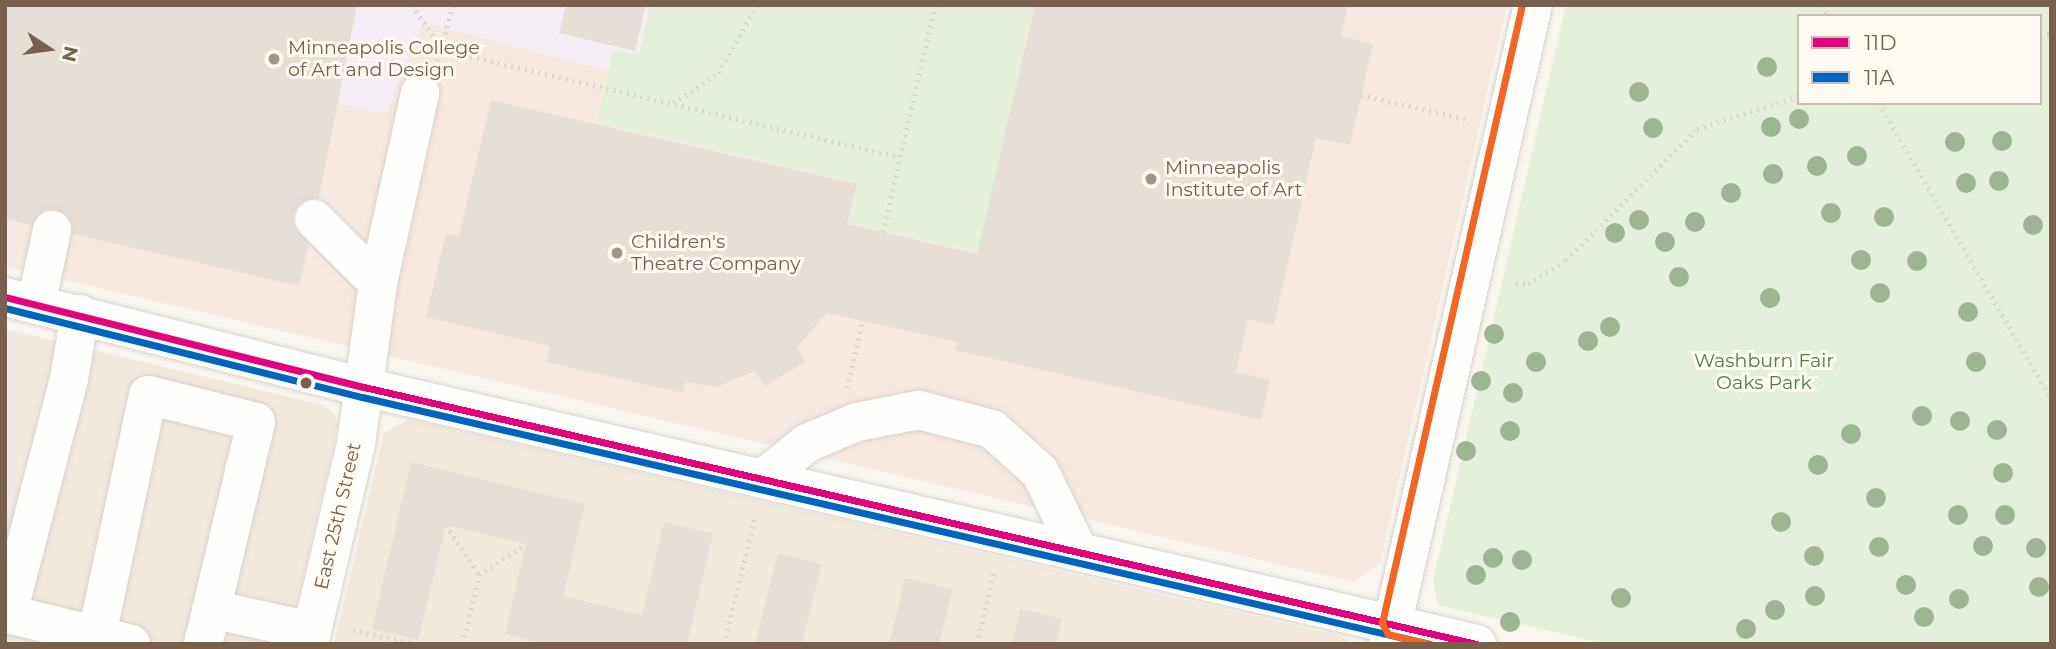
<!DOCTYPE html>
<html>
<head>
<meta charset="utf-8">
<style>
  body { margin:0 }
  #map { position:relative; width:2056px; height:649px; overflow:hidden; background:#f9f6f0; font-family:Montserrat,sans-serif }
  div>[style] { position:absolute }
  .residential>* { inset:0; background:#f2e9de }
  .commercial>* { inset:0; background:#f6e9e1 }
  .education>* { inset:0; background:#f6eef6 }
  .green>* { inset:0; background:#e5f0db }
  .building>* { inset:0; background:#e6dfd7; transform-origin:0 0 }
  .path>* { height:4.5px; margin-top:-2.25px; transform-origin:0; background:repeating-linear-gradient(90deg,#dbd6d0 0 2px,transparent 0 7px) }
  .roads { filter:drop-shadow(0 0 2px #d9d3cd) drop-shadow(0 0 2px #d9d3cd) }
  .minor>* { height:38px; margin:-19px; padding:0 19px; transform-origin:19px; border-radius:19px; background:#fefefd }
  .bus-1>* { height:7px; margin:-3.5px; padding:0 3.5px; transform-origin:3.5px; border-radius:3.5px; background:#e5007d }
  .bus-2>* { height:7px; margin:-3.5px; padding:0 3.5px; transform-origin:3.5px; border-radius:3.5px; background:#0065bd }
  .bus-3>* { height:7px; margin:-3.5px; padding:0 3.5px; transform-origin:3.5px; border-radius:3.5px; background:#f26522 }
  .trees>* { width:20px; height:20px; margin:-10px; border-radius:50%; background:#9db591 }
  .dots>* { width:19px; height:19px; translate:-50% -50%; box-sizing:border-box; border:4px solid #fffbf3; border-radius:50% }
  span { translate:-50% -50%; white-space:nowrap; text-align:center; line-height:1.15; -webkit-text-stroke:6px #fffbf3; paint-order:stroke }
  .poi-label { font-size:19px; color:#79604d }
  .left { translate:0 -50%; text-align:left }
  .park-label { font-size:19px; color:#527f44 }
  .street-label { font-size:19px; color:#79604d }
  .frame { position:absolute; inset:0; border:7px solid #79604d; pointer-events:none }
  .legend { position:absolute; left:1797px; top:14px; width:245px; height:91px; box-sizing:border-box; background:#fffbf3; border:2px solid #c9bdb1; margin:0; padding:9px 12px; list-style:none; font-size:21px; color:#79604d }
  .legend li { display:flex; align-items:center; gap:14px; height:35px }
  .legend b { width:35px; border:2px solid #c9bdb1 }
  .north { position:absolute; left:14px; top:14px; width:70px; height:70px; -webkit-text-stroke:5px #fffbf3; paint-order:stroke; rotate:103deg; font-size:19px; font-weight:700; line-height:28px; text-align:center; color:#79604d }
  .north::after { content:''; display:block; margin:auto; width:24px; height:32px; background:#79604d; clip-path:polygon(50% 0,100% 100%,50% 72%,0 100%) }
</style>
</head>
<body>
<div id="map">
  <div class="residential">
    <div style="clip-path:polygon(5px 329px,323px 405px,334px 413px,338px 425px,288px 644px,5px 644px)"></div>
    <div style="clip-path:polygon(409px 419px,1343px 637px,1350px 644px,334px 644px,384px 433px)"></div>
  </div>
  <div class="commercial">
    <div style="clip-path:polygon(726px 5px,1507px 5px,1380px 563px,1354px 582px,5px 266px,5px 29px,423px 22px,679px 89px)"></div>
  </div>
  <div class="education">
    <div style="clip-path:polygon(5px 5px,726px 5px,679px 89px,423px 22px,386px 114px,5px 29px)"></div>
  </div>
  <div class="green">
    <div style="clip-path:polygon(650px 5px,1033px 5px,1013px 93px,1022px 96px,982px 252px,850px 223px,858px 182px,597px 122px,613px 50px,639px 54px)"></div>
    <div style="clip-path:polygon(evenodd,1566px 5px,2051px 5px,2051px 644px,1606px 644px,1438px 605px,1433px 581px,1566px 5px,1799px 16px,2040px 16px,2040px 103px,1799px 103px,1799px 16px)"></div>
  </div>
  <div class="building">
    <div style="clip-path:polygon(5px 5px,357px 5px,319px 198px,299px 203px,293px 214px,293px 225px,309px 245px,299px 286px,73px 234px,73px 223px,57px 209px,45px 209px,31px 225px,5px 219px)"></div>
    <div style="clip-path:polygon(566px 5px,646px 5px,635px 51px,559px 33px)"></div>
    <div style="clip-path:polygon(1035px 5px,1348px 5px,1341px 36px,1373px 44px,1350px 145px,1316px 138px,1274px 325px,1248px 319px,1236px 372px,1270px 380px,1261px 420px,955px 350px,957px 342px,827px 313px,797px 347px,806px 362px,764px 386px,755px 371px,716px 387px,686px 382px,683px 393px,546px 362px,550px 346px,426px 317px,446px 233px,459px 236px,491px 100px,857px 184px,847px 224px,977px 254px)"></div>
    <div style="clip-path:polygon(411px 462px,585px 504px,563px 596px,642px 615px,664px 522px,713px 534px,687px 644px,546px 644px,505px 634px,526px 544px,446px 525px,418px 640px,372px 629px)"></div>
    <div style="left:778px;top:553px;width:45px;height:93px;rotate:14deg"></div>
    <div style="clip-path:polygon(905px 578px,953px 589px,939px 644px,889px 644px)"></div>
    <div style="clip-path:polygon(1020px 609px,1062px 619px,1056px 644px,1012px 644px)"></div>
  </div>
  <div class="path">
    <div style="left:412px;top:5px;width:55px;rotate:55.4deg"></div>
    <div style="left:443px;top:50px;width:467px;rotate:13.2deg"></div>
    <div style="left:1823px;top:5px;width:13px;rotate:61deg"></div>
    <div style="left:2040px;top:35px;width:11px;rotate:-10deg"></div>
    <div style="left:437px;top:61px;width:58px;rotate:-74.1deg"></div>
    <div style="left:1361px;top:95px;width:109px;rotate:12.8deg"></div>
    <div style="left:673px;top:103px;width:54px;rotate:-33.7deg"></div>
    <div style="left:718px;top:73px;width:78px;rotate:-60.2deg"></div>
    <div style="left:1879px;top:103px;width:342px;rotate:59.8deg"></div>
    <div style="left:883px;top:232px;width:233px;rotate:-77.1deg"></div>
    <div style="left:1516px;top:283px;width:12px;rotate:5deg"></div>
    <div style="left:1528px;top:284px;width:45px;rotate:-32.3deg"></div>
    <div style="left:1566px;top:260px;width:185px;rotate:-45deg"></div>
    <div style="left:1697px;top:129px;width:107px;rotate:-17.9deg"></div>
    <div style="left:847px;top:388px;width:69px;rotate:-77.4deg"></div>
    <div style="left:446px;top:525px;width:60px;rotate:56.6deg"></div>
    <div style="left:353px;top:630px;width:63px;rotate:12.9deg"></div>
    <div style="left:463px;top:644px;width:71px;rotate:-76.9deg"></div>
    <div style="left:479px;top:575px;width:56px;rotate:-33.4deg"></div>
    <div style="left:540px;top:644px;width:2px;rotate:-90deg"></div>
    <div style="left:724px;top:644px;width:132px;rotate:-76.4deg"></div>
    <div style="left:977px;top:644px;width:75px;rotate:-76.9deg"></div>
  </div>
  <div class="roads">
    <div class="minor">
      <div style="left:314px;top:219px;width:91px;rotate:45deg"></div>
      <div style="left:5px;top:297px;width:370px;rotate:14.1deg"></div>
      <div style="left:364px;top:387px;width:1142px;rotate:13deg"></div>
      <div style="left:36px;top:304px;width:76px;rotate:-77.8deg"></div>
      <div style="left:80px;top:314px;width:66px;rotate:99.6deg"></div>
      <div style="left:69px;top:379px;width:243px;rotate:104.6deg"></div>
      <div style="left:8px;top:614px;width:127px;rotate:13.7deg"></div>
      <div style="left:764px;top:478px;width:55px;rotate:-39.1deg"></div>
      <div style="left:807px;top:443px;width:54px;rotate:-22.8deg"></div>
      <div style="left:857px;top:422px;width:63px;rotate:-11deg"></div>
      <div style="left:919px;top:410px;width:75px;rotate:14.6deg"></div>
      <div style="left:992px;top:429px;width:64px;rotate:41.9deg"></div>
      <div style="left:1040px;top:472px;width:89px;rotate:64deg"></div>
      <div style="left:211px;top:609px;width:102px;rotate:12.4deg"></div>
      <div style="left:97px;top:635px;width:245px;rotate:-78deg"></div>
      <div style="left:148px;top:395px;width:111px;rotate:14deg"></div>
      <div style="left:256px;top:422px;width:228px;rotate:103.4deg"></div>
      <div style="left:309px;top:644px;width:205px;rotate:-76.8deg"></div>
      <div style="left:356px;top:444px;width:162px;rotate:-82.2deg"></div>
      <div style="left:378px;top:283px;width:195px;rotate:-77.5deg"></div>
      <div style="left:1388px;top:644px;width:655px;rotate:-77.22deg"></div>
    </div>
  </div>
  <div class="bus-1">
    <div style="left:5px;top:297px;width:370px;rotate:14.1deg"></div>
    <div style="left:364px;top:387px;width:1141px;rotate:13.01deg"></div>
  </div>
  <div class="bus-2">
    <div style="left:5px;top:308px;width:368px;rotate:14deg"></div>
    <div style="left:362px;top:397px;width:1095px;rotate:13.03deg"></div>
  </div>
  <div class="bus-3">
    <div style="left:1430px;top:644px;width:43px;rotate:-166.6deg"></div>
    <div style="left:1388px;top:634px;width:13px;rotate:-119deg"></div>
    <div style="left:1382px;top:623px;width:634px;rotate:-77.24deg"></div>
  </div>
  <div class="trees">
    <div style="left:1767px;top:67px"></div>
    <div style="left:1639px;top:92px"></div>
    <div style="left:1799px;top:119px"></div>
    <div style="left:1771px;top:127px"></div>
    <div style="left:1653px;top:128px"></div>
    <div style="left:2002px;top:141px"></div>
    <div style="left:1955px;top:142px"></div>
    <div style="left:1857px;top:156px"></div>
    <div style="left:1817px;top:166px"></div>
    <div style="left:1773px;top:174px"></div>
    <div style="left:1999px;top:181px"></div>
    <div style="left:1966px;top:183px"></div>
    <div style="left:1731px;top:193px"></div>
    <div style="left:1831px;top:213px"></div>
    <div style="left:1884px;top:217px"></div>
    <div style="left:1639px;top:220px"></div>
    <div style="left:1695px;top:222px"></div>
    <div style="left:2033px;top:225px"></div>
    <div style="left:1615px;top:233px"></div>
    <div style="left:1665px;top:242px"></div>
    <div style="left:1861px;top:260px"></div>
    <div style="left:1917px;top:261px"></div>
    <div style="left:1679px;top:277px"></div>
    <div style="left:1880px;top:293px"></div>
    <div style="left:1770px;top:298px"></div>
    <div style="left:1968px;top:312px"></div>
    <div style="left:1610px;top:327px"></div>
    <div style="left:1494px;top:334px"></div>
    <div style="left:1588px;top:341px"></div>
    <div style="left:1536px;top:362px"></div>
    <div style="left:1976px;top:362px"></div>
    <div style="left:1481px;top:381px"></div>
    <div style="left:1513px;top:393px"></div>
    <div style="left:1922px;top:416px"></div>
    <div style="left:1960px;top:421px"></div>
    <div style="left:1997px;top:430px"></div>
    <div style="left:1510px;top:431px"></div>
    <div style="left:1851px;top:434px"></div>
    <div style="left:1466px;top:451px"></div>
    <div style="left:1818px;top:465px"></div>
    <div style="left:2003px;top:473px"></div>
    <div style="left:1876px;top:498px"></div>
    <div style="left:1958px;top:515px"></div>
    <div style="left:2005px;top:515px"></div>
    <div style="left:1781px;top:522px"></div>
    <div style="left:1983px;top:546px"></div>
    <div style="left:1879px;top:547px"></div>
    <div style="left:2036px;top:548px"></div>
    <div style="left:1814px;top:556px"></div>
    <div style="left:1493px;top:558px"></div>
    <div style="left:1522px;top:560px"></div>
    <div style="left:1476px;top:575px"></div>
    <div style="left:1906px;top:585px"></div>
    <div style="left:2039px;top:587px"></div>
    <div style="left:1815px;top:596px"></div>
    <div style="left:1621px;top:598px"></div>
    <div style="left:1959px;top:599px"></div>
    <div style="left:1775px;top:610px"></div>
    <div style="left:1924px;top:617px"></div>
    <div style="left:1510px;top:622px"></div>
    <div style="left:1746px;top:629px"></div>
  </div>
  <div class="dots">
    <div style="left:274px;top:59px;background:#a69486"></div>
    <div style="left:1151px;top:179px;background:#a69486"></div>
    <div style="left:617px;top:253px;background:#a69486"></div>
    <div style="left:306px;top:383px;background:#79604d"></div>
  </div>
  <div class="poi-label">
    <span class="left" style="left:288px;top:59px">Minneapolis College<br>of Art and Design</span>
    <span class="left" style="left:1165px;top:179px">Minneapolis<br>Institute of Art</span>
    <span class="left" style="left:631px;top:253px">Children's<br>Theatre Company</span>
  </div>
  <div class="park-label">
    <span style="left:1764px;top:372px">Washburn Fair<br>Oaks Park</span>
  </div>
  <div class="street-label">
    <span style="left:338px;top:516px;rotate:-77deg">East 25th Street</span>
  </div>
  <div class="frame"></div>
  <ul class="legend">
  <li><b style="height:9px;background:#e5007d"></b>11D</li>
  <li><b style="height:9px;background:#0065bd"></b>11A</li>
  </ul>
  <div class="north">N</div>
</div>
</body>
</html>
